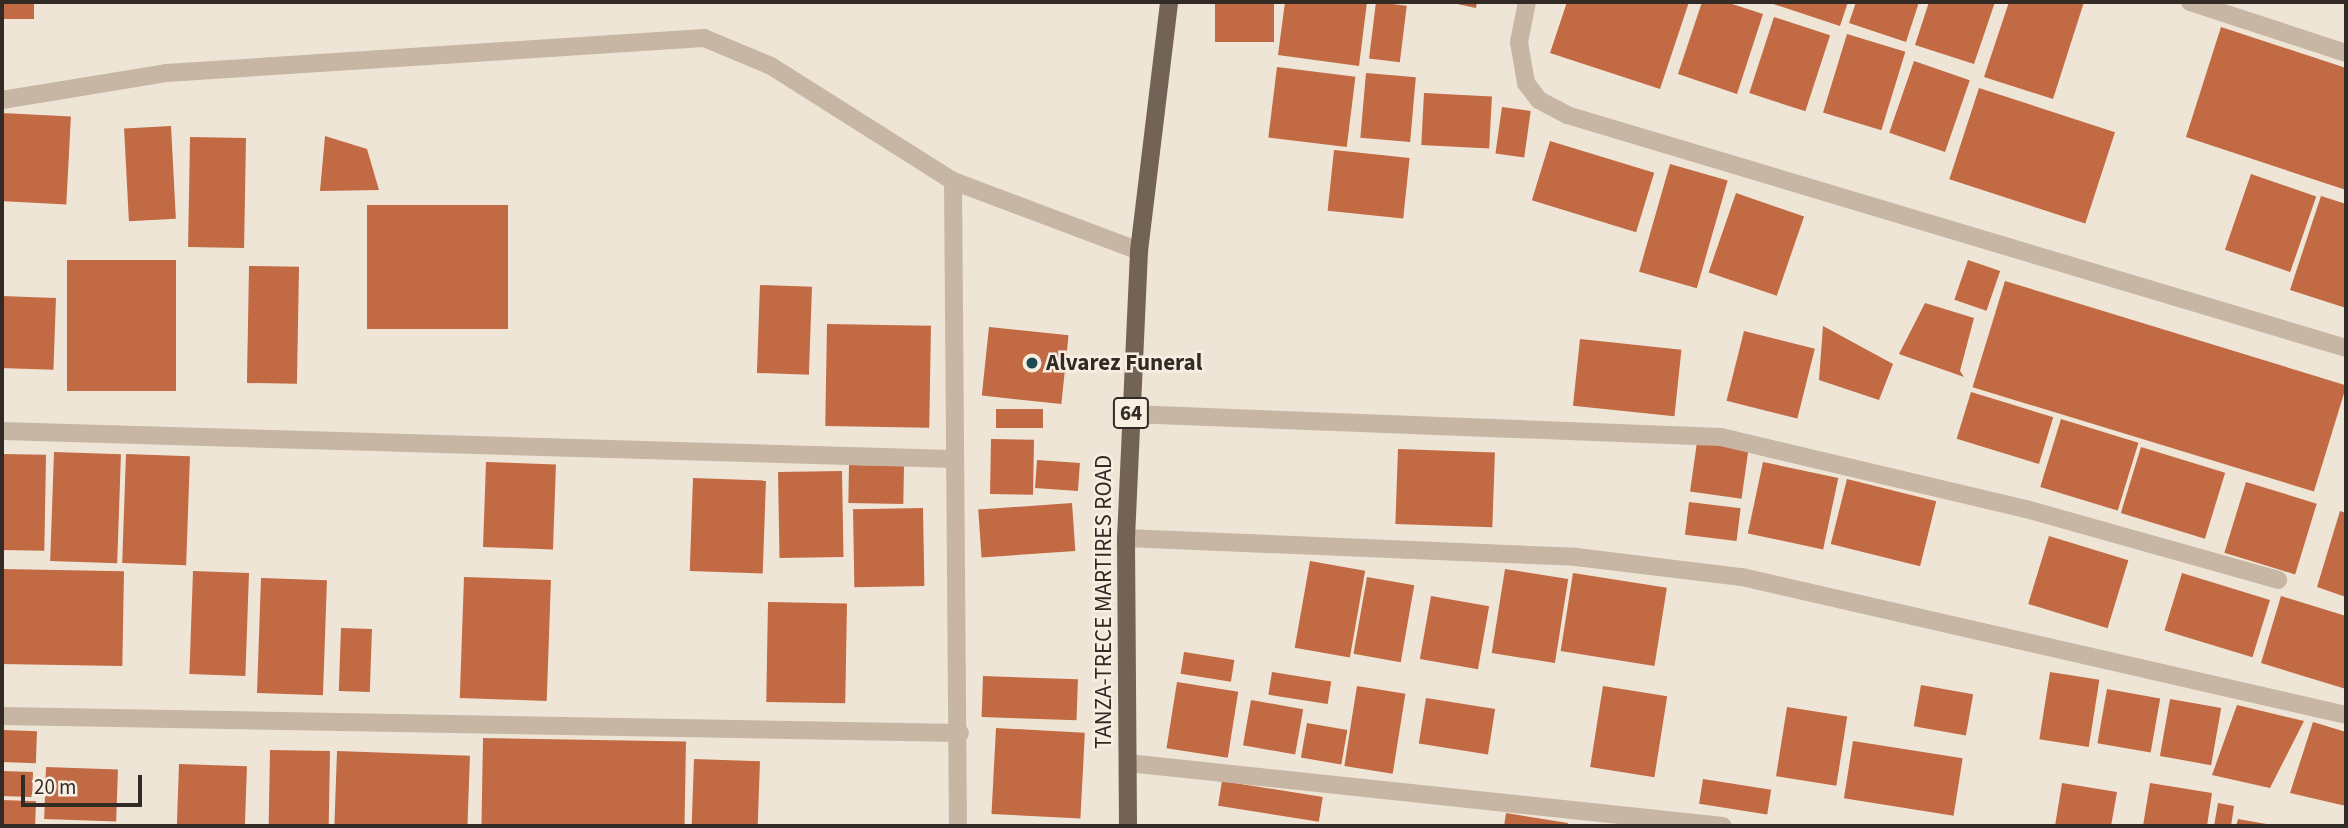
<!DOCTYPE html>
<html>
<head>
<meta charset="utf-8">
<style>
  body { margin:0 }
  #map { position:relative; width:2348px; height:828px; overflow:hidden; background:#efe5d6; font-family:"Source Sans 3",sans-serif }
  div>[style] { position:absolute }
  .building>* { inset:0; background:#c16a43; transform-origin:0 0 }
  .minor>* { height:18px; margin:-9px; padding:0 9px; transform-origin:9px; border-radius:9px; background:#c6b6a3 }
  .major>* { height:18px; margin:-9px; padding:0 9px; transform-origin:9px; border-radius:9px; background:#736256 }
  .dots>* { width:19px; height:19px; translate:-50% -50%; box-sizing:border-box; border:4px solid #f8efe2; border-radius:50% }
  span { translate:-50% -50%; white-space:nowrap; text-align:center; line-height:1.15; -webkit-text-stroke:5px #f8efe2; paint-order:stroke }
  .shield-label span { padding:2px 5px; background:#f8efe2; border:2px solid; border-radius:5px; -webkit-text-stroke-width:0 }
  .shield-label { font-size:21px; color:#322a25; font-weight:700 }
  .poi-label { font-size:23px; color:#322a25; font-weight:700 }
  .left { translate:0 -50%; text-align:left }
  .street-label { font-size:23px; color:#322a25 }
  .frame { position:absolute; inset:0; border:4px solid #322a25; pointer-events:none }
  .scale { position:absolute; left:21px; top:775px; width:121px; height:32px; box-sizing:border-box; border:4px solid #322a25; border-top:0; padding-left:9px; font-size:21px; line-height:24px; white-space:nowrap; color:#322a25; -webkit-text-stroke:5px #f8efe2; paint-order:stroke }
</style>
</head>
<body>
<div id="map">
  <div class="building">
    <div style="left:2px;top:2px;width:32px;height:17px"></div>
    <div style="left:1215px;top:2px;width:59px;height:40px"></div>
    <div style="clip-path:polygon(1285px 2px,1367px 2px,1359px 66px,1278px 55px)"></div>
    <div style="left:1376px;top:2px;width:31px;height:57px;rotate:7deg"></div>
    <div style="clip-path:polygon(1448px 2px,1477px 2px,1476px 8px)"></div>
    <div style="clip-path:polygon(1567px 2px,1689px 2px,1660px 89px,1550px 53px)"></div>
    <div style="clip-path:polygon(1702px 2px,1726px 2px,1763px 14px,1737px 94px,1678px 74px)"></div>
    <div style="clip-path:polygon(1767px 2px,1848px 2px,1840px 26px)"></div>
    <div style="clip-path:polygon(1856px 2px,1919px 2px,1906px 42px,1849px 23px)"></div>
    <div style="clip-path:polygon(1929px 2px,1995px 2px,1974px 64px,1915px 45px)"></div>
    <div style="clip-path:polygon(2009px 2px,2084px 2px,2053px 99px,1984px 77px)"></div>
    <div style="left:1774px;top:17px;width:59px;height:80px;rotate:18deg"></div>
    <div style="clip-path:polygon(2221px 27px,2346px 68px,2346px 190px,2186px 137px)"></div>
    <div style="left:1847px;top:34px;width:61px;height:82px;rotate:17deg"></div>
    <div style="left:1914px;top:61px;width:59px;height:76px;rotate:19deg"></div>
    <div style="left:1277px;top:67px;width:79px;height:71px;rotate:7deg"></div>
    <div style="left:1366px;top:73px;width:50px;height:65px;rotate:5deg"></div>
    <div style="left:1979px;top:88px;width:143px;height:96px;rotate:18deg"></div>
    <div style="left:1424px;top:93px;width:68px;height:52px;rotate:3deg"></div>
    <div style="left:1502px;top:107px;width:29px;height:47px;rotate:8deg"></div>
    <div style="left:2px;top:113px;width:69px;height:88px;rotate:3deg"></div>
    <div style="left:171px;top:126px;width:93px;height:47px;rotate:87deg"></div>
    <div style="clip-path:polygon(325px 136px,367px 149px,379px 190px,320px 191px)"></div>
    <div style="left:190px;top:137px;width:56px;height:110px;rotate:1deg"></div>
    <div style="left:1550px;top:141px;width:109px;height:62px;rotate:17deg"></div>
    <div style="left:1334px;top:150px;width:76px;height:61px;rotate:6deg"></div>
    <div style="left:1670px;top:164px;width:60px;height:112px;rotate:16deg"></div>
    <div style="left:2251px;top:174px;width:69px;height:80px;rotate:19deg"></div>
    <div style="left:1736px;top:193px;width:72px;height:84px;rotate:19deg"></div>
    <div style="clip-path:polygon(2321px 196px,2346px 204px,2346px 308px,2290px 290px)"></div>
    <div style="left:367px;top:205px;width:141px;height:124px"></div>
    <div style="left:67px;top:260px;width:109px;height:131px"></div>
    <div style="left:1968px;top:260px;width:34px;height:42px;rotate:19deg"></div>
    <div style="left:249px;top:266px;width:50px;height:117px;rotate:1deg"></div>
    <div style="left:2005px;top:281px;width:357px;height:111px;rotate:17deg"></div>
    <div style="left:760px;top:285px;width:52px;height:88px;rotate:2deg"></div>
    <div style="left:2px;top:296px;width:54px;height:72px;rotate:2deg"></div>
    <div style="clip-path:polygon(1925px 303px,1974px 318px,1960px 371px,1964px 377px,1899px 354px)"></div>
    <div style="left:827px;top:324px;width:104px;height:102px;rotate:1deg"></div>
    <div style="clip-path:polygon(1823px 326px,1893px 364px,1879px 400px,1819px 380px)"></div>
    <div style="left:989px;top:327px;width:80px;height:69px;rotate:6deg"></div>
    <div style="left:1744px;top:331px;width:73px;height:72px;rotate:14deg"></div>
    <div style="left:1580px;top:339px;width:102px;height:67px;rotate:6deg"></div>
    <div style="left:1971px;top:392px;width:86px;height:49px;rotate:17deg"></div>
    <div style="left:996px;top:409px;width:47px;height:19px"></div>
    <div style="left:2061px;top:419px;width:81px;height:71px;rotate:17deg"></div>
    <div style="left:991px;top:439px;width:43px;height:55px;rotate:1deg"></div>
    <div style="left:1697px;top:442px;width:52px;height:50px;rotate:8deg"></div>
    <div style="left:2141px;top:447px;width:88px;height:69px;rotate:17deg"></div>
    <div style="left:1398px;top:449px;width:97px;height:75px;rotate:2deg"></div>
    <div style="left:54px;top:452px;width:67px;height:109px;rotate:2deg"></div>
    <div style="left:2px;top:454px;width:44px;height:96px;rotate:1deg"></div>
    <div style="left:126px;top:454px;width:64px;height:109px;rotate:2deg"></div>
    <div style="left:1037px;top:460px;width:43px;height:28px;rotate:4deg"></div>
    <div style="left:486px;top:462px;width:70px;height:85px;rotate:2deg"></div>
    <div style="left:1763px;top:462px;width:77px;height:73px;rotate:12deg"></div>
    <div style="left:849px;top:465px;width:55px;height:38px;rotate:1deg"></div>
    <div style="left:842px;top:471px;width:86px;height:64px;rotate:89deg"></div>
    <div style="left:693px;top:478px;width:73px;height:93px;rotate:2deg"></div>
    <div style="left:1847px;top:479px;width:92px;height:67px;rotate:14deg"></div>
    <div style="left:2246px;top:482px;width:74px;height:74px;rotate:17deg"></div>
    <div style="left:1689px;top:502px;width:52px;height:33px;rotate:7deg"></div>
    <div style="left:1072px;top:503px;width:48px;height:94px;rotate:86deg"></div>
    <div style="left:923px;top:508px;width:78px;height:70px;rotate:89deg"></div>
    <div style="clip-path:polygon(2340px 511px,2346px 513px,2346px 597px,2317px 587px)"></div>
    <div style="left:2049px;top:536px;width:83px;height:71px;rotate:17deg"></div>
    <div style="left:1310px;top:561px;width:56px;height:88px;rotate:10deg"></div>
    <div style="left:2px;top:569px;width:122px;height:95px;rotate:1deg"></div>
    <div style="left:1505px;top:569px;width:64px;height:85px;rotate:9deg"></div>
    <div style="left:193px;top:571px;width:56px;height:103px;rotate:2deg"></div>
    <div style="left:1573px;top:573px;width:95px;height:79px;rotate:9deg"></div>
    <div style="left:2182px;top:573px;width:92px;height:60px;rotate:17deg"></div>
    <div style="left:464px;top:577px;width:87px;height:121px;rotate:2deg"></div>
    <div style="left:1367px;top:577px;width:48px;height:78px;rotate:10deg"></div>
    <div style="left:261px;top:578px;width:66px;height:115px;rotate:2deg"></div>
    <div style="left:1431px;top:596px;width:59px;height:64px;rotate:10deg"></div>
    <div style="clip-path:polygon(2281px 596px,2346px 616px,2346px 689px,2261px 663px)"></div>
    <div style="left:768px;top:602px;width:79px;height:100px;rotate:1deg"></div>
    <div style="left:341px;top:628px;width:31px;height:63px;rotate:2deg"></div>
    <div style="left:1184px;top:652px;width:51px;height:22px;rotate:9deg"></div>
    <div style="left:1272px;top:672px;width:60px;height:23px;rotate:9deg"></div>
    <div style="left:2050px;top:672px;width:50px;height:68px;rotate:9deg"></div>
    <div style="left:983px;top:676px;width:95px;height:41px;rotate:2deg"></div>
    <div style="left:1177px;top:682px;width:62px;height:67px;rotate:9deg"></div>
    <div style="left:1921px;top:685px;width:53px;height:42px;rotate:10deg"></div>
    <div style="left:1357px;top:686px;width:49px;height:81px;rotate:9deg"></div>
    <div style="left:1603px;top:686px;width:65px;height:82px;rotate:9deg"></div>
    <div style="left:2107px;top:689px;width:54px;height:55px;rotate:10deg"></div>
    <div style="left:1426px;top:698px;width:70px;height:46px;rotate:9deg"></div>
    <div style="left:2170px;top:699px;width:52px;height:58px;rotate:10deg"></div>
    <div style="left:1251px;top:700px;width:53px;height:46px;rotate:10deg"></div>
    <div style="clip-path:polygon(2237px 705px,2304px 721px,2270px 788px,2212px 775px)"></div>
    <div style="left:1787px;top:707px;width:61px;height:70px;rotate:9deg"></div>
    <div style="clip-path:polygon(2313px 722px,2346px 732px,2346px 806px,2290px 793px)"></div>
    <div style="left:1307px;top:723px;width:41px;height:35px;rotate:10deg"></div>
    <div style="left:996px;top:728px;width:89px;height:86px;rotate:3deg"></div>
    <div style="left:2px;top:730px;width:35px;height:32px;rotate:2deg"></div>
    <div style="left:483px;top:738px;width:203px;height:88px;rotate:1deg"></div>
    <div style="left:1853px;top:741px;width:111px;height:58px;rotate:9deg"></div>
    <div style="left:270px;top:750px;width:60px;height:76px;rotate:1deg"></div>
    <div style="left:337px;top:751px;width:133px;height:75px;rotate:2deg"></div>
    <div style="left:694px;top:759px;width:66px;height:67px;rotate:2deg"></div>
    <div style="left:179px;top:764px;width:68px;height:62px;rotate:2deg"></div>
    <div style="left:46px;top:767px;width:72px;height:52px;rotate:2deg"></div>
    <div style="left:2px;top:771px;width:31px;height:25px;rotate:2deg"></div>
    <div style="left:1703px;top:779px;width:69px;height:25px;rotate:9deg"></div>
    <div style="left:1222px;top:781px;width:102px;height:25px;rotate:9deg"></div>
    <div style="clip-path:polygon(2062px 783px,2117px 792px,2111px 826px,2055px 826px)"></div>
    <div style="clip-path:polygon(2150px 783px,2212px 793px,2207px 826px,2143px 826px)"></div>
    <div style="left:2px;top:800px;width:34px;height:26px;rotate:2deg"></div>
    <div style="clip-path:polygon(2218px 803px,2234px 806px,2231px 826px,2214px 826px)"></div>
    <div style="clip-path:polygon(1506px 813px,1568px 823px,1567px 826px,1504px 826px)"></div>
    <div style="clip-path:polygon(2238px 819px,2272px 825px,2271px 826px,2236px 826px)"></div>
  </div>
  <div class="minor">
    <div style="left:1527px;top:2px;width:41px;rotate:101.3deg"></div>
    <div style="left:1519px;top:42px;width:42px;rotate:80.3deg"></div>
    <div style="left:1526px;top:83px;width:21px;rotate:53deg"></div>
    <div style="left:1539px;top:100px;width:32px;rotate:28deg"></div>
    <div style="left:1567px;top:115px;width:813px;rotate:16.65deg"></div>
    <div style="left:2190px;top:2px;width:164px;rotate:18.1deg"></div>
    <div style="left:2px;top:100px;width:166px;rotate:-9.3deg"></div>
    <div style="left:166px;top:73px;width:539px;rotate:-3.72deg"></div>
    <div style="left:704px;top:38px;width:73px;rotate:22.7deg"></div>
    <div style="left:771px;top:66px;width:215px;rotate:32.3deg"></div>
    <div style="left:953px;top:181px;width:199px;rotate:20.6deg"></div>
    <div style="left:953px;top:181px;width:645px;rotate:89.56deg"></div>
    <div style="left:1131px;top:414px;width:590px;rotate:2.23deg"></div>
    <div style="left:1721px;top:437px;width:313px;rotate:13.3deg"></div>
    <div style="left:2026px;top:509px;width:262px;rotate:15.7deg"></div>
    <div style="left:2px;top:431px;width:951px;rotate:1.69deg"></div>
    <div style="left:1126px;top:538px;width:450px;rotate:2.4deg"></div>
    <div style="left:1576px;top:557px;width:167px;rotate:6.9deg"></div>
    <div style="left:1742px;top:577px;width:620px;rotate:12.87deg"></div>
    <div style="left:2px;top:716px;width:958px;rotate:1.02deg"></div>
    <div style="left:1128px;top:763px;width:598px;rotate:6.04deg"></div>
  </div>
  <div class="major">
    <div style="left:1128px;top:826px;width:288px;rotate:-90.4deg"></div>
    <div style="left:1126px;top:538px;width:287px;rotate:-87.4deg"></div>
    <div style="left:1139px;top:251px;width:251px;rotate:-83.1deg"></div>
  </div>
  <div class="dots">
    <div style="left:1032px;top:363px;background:#1d4a51"></div>
  </div>
  <div class="shield-label">
    <span style="left:1131px;top:413px">64</span>
  </div>
  <div class="poi-label">
    <span class="left" style="left:1046px;top:363px">Alvarez Funeral</span>
  </div>
  <div class="street-label">
    <span style="left:1104px;top:602px;rotate:-90deg">TANZA-TRECE MARTIRES ROAD</span>
  </div>
  <div class="frame"></div>
  <div class="scale">20 m</div>
</div>
</body>
</html>
